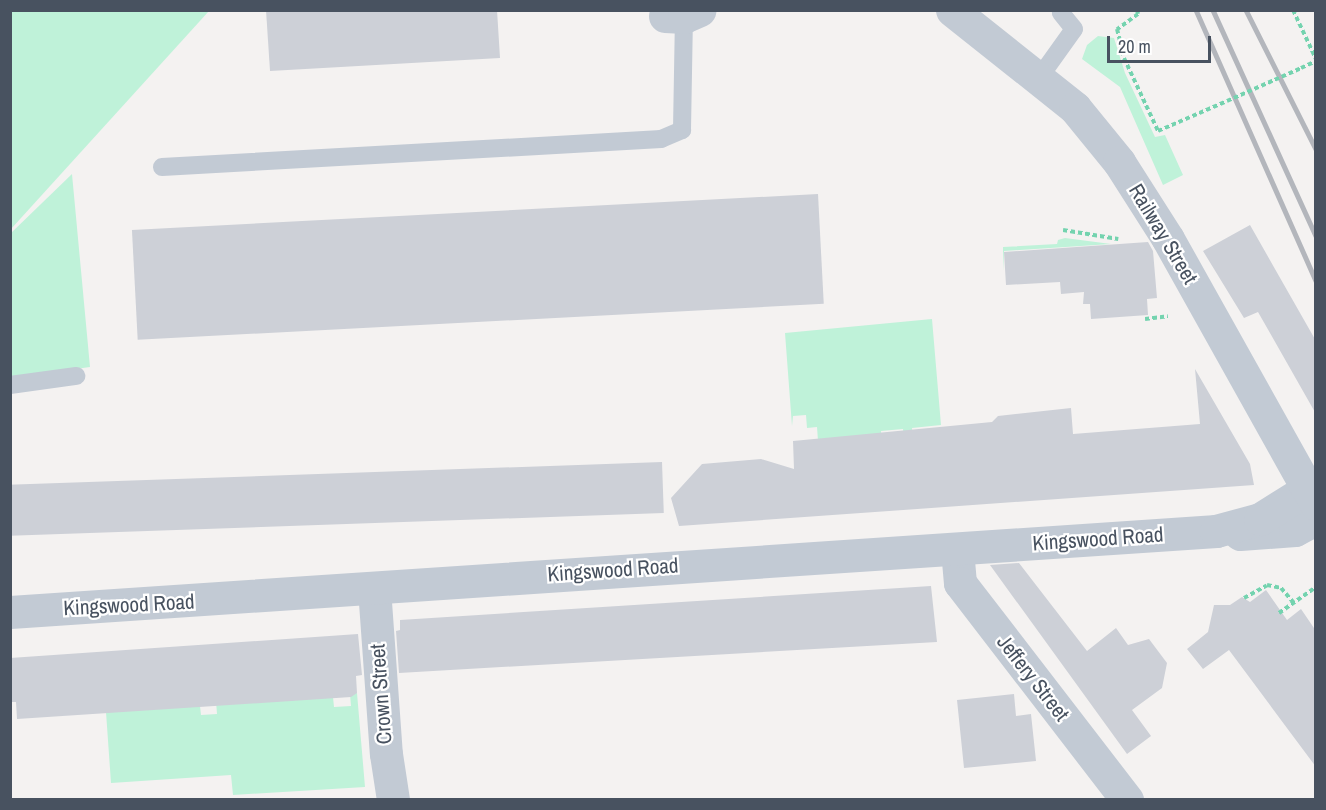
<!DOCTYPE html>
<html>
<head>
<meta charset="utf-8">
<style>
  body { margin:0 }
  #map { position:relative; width:1326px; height:810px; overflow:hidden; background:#f4f2f1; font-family:"Archivo Narrow",sans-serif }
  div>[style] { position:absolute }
  .green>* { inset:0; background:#bff2d9 }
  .building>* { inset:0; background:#cdd0d7; transform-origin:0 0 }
  .path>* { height:4px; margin-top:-2px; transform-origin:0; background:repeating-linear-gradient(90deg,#74d3af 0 4.5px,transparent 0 7.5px) }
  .service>* { height:18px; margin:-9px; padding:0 9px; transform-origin:9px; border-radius:9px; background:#c2cad4 }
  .minor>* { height:33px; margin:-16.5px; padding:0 16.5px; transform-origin:16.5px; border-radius:16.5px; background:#c2cad4 }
  .tertiary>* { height:33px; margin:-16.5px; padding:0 16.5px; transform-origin:16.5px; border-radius:16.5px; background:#c2cad4 }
  .rail>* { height:4.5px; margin:-2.25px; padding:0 2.25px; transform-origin:2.25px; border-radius:2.25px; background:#b3b6bc }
  .path-bridge>* { height:4px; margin-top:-2px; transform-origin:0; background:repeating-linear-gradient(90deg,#74d3af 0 4.5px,transparent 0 7.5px) }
  span { translate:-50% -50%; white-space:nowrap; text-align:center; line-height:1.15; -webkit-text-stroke:4.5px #fff; paint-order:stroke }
  .street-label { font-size:21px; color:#485260 }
  .frame { position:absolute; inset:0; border:12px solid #485260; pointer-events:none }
  .scale { position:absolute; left:1107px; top:36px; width:104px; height:27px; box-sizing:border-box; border:3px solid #485260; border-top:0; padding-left:8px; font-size:18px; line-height:21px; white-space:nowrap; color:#485260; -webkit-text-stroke:4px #fff; paint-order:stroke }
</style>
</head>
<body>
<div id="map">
  <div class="green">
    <div style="clip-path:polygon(11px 10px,209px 11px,11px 229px,10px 11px)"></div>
    <div style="clip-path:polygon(1098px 36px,1114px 38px,1125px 73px,1155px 137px,1165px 135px,1183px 175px,1163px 185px,1120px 87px,1082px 59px,1087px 45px)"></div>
    <div style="clip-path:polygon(72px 174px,90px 367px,11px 378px,11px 233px)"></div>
    <div style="clip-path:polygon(1065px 238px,1111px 244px,1004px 251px,1003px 271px,1003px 247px,1057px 244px,1058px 240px)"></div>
    <div style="clip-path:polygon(932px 319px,941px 425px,912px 428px,915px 462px,906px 462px,903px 429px,881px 431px,884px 466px,818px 441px,817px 427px,807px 428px,806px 415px,793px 416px,792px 426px,785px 333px)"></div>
    <div style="clip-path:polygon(215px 688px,333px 697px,334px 707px,351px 706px,350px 694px,357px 693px,365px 787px,233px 795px,231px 775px,111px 783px,106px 712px,200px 706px,201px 715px,217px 714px)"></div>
  </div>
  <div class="building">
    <div style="clip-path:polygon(266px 10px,497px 10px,500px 58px,270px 71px)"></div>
    <div style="left:818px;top:194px;width:110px;height:687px;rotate:87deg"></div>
    <div style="clip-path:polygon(1250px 225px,1316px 341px,1316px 414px,1258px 312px,1244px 318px,1203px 251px)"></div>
    <div style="clip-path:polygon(1148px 242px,1153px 251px,1157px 298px,1147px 299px,1148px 315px,1091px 319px,1090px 304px,1083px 304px,1084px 292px,1061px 294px,1060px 282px,1006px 285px,1004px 252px)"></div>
    <div style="clip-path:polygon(1195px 369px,1250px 464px,1254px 485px,679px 526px,671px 498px,702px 464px,761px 459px,794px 469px,793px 441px,992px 422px,998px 416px,1071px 408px,1073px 434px,1200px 424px)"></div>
    <div style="left:662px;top:462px;width:51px;height:654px;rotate:88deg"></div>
    <div style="clip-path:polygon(1019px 563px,1087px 651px,1116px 628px,1128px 645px,1149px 639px,1167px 663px,1162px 688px,1132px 710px,1151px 736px,1127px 754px,990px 565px)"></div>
    <div style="clip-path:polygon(931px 586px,937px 642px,399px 673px,396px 631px,400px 630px,400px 620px)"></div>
    <div style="clip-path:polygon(1266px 590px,1287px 620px,1301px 609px,1316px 631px,1316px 767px,1229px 650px,1203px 669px,1187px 649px,1208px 632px,1214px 605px,1230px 605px,1242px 597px,1250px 602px)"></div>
    <div style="clip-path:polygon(358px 634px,362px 675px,356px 676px,357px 693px,351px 697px,17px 719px,16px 702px,10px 702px,10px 658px)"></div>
    <div style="clip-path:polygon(1014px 694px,1016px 716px,1031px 714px,1036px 761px,964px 768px,957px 700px)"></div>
  </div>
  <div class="path">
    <div style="left:1137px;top:10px;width:4px;rotate:76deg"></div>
    <div style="left:1138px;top:14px;width:26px;rotate:144deg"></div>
    <div style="left:1117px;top:29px;width:30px;rotate:76deg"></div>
    <div style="left:1124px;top:58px;width:81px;rotate:65deg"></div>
    <div style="left:1158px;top:131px;width:75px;rotate:-23.5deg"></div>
    <div style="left:1293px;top:10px;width:54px;rotate:64.9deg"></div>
    <div style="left:1301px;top:68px;width:17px;rotate:-25deg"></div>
    <div style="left:1063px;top:230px;width:56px;rotate:9.3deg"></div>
    <div style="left:1145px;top:319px;width:23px;rotate:-7deg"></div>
    <div style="left:1244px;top:598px;width:26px;rotate:-29deg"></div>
    <div style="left:1267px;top:585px;width:14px;rotate:12deg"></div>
    <div style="left:1281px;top:588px;width:20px;rotate:49deg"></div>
    <div style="left:1279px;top:613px;width:45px;rotate:-35.1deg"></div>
  </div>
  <div class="service">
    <div style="left:1039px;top:78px;width:60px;rotate:-54.5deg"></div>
    <div style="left:1074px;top:29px;width:21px;rotate:-129deg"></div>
    <div style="left:162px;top:167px;width:500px;rotate:-3.2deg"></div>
    <div style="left:661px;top:139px;width:23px;rotate:-23deg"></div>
    <div style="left:682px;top:130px;width:113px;rotate:-89deg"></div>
    <div style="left:10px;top:385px;width:67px;rotate:-7.8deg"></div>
  </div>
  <div class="minor">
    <div style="left:665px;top:16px;width:19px;rotate:3deg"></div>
    <div style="left:684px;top:17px;width:17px;rotate:-24deg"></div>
    <div style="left:1240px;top:534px;width:55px;rotate:-4.2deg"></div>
    <div style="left:1295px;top:530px;width:24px;rotate:-28deg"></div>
    <div style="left:957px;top:549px;width:34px;rotate:85deg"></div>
    <div style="left:960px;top:583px;width:274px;rotate:52.4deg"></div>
    <div style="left:374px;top:588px;width:166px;rotate:85.9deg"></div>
    <div style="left:386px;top:754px;width:47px;rotate:81.3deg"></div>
    <div style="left:10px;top:612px;width:1209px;rotate:-3.84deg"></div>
    <div style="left:1216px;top:531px;width:46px;rotate:-15.3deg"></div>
    <div style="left:1260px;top:519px;width:57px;rotate:-32deg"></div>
  </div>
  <div class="tertiary">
    <div style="left:952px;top:10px;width:157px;rotate:38.5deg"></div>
    <div style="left:1075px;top:108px;width:70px;rotate:50.8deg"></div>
    <div style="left:1119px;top:162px;width:91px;rotate:57.5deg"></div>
    <div style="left:1168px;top:239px;width:304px;rotate:60.8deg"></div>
  </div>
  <div class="rail">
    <div style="left:1196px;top:10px;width:296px;rotate:66.1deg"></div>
    <div style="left:1213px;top:10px;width:248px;rotate:65.5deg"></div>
    <div style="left:1246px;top:10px;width:156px;rotate:63.3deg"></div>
  </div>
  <div class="path-bridge">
    <div style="left:1227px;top:101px;width:81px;rotate:-24deg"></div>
  </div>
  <div class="street-label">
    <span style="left:1163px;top:234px;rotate:59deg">Railway Street</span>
    <span style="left:1098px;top:539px;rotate:-4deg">Kingswood Road</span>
    <span style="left:613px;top:570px;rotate:-4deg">Kingswood Road</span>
    <span style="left:129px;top:605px;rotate:-3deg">Kingswood Road</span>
    <span style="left:1033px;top:678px;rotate:52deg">Jeffery Street</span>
    <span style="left:381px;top:694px;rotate:-94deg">Crown Street</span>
  </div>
  <div class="frame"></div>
  <div class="scale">20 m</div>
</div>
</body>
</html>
